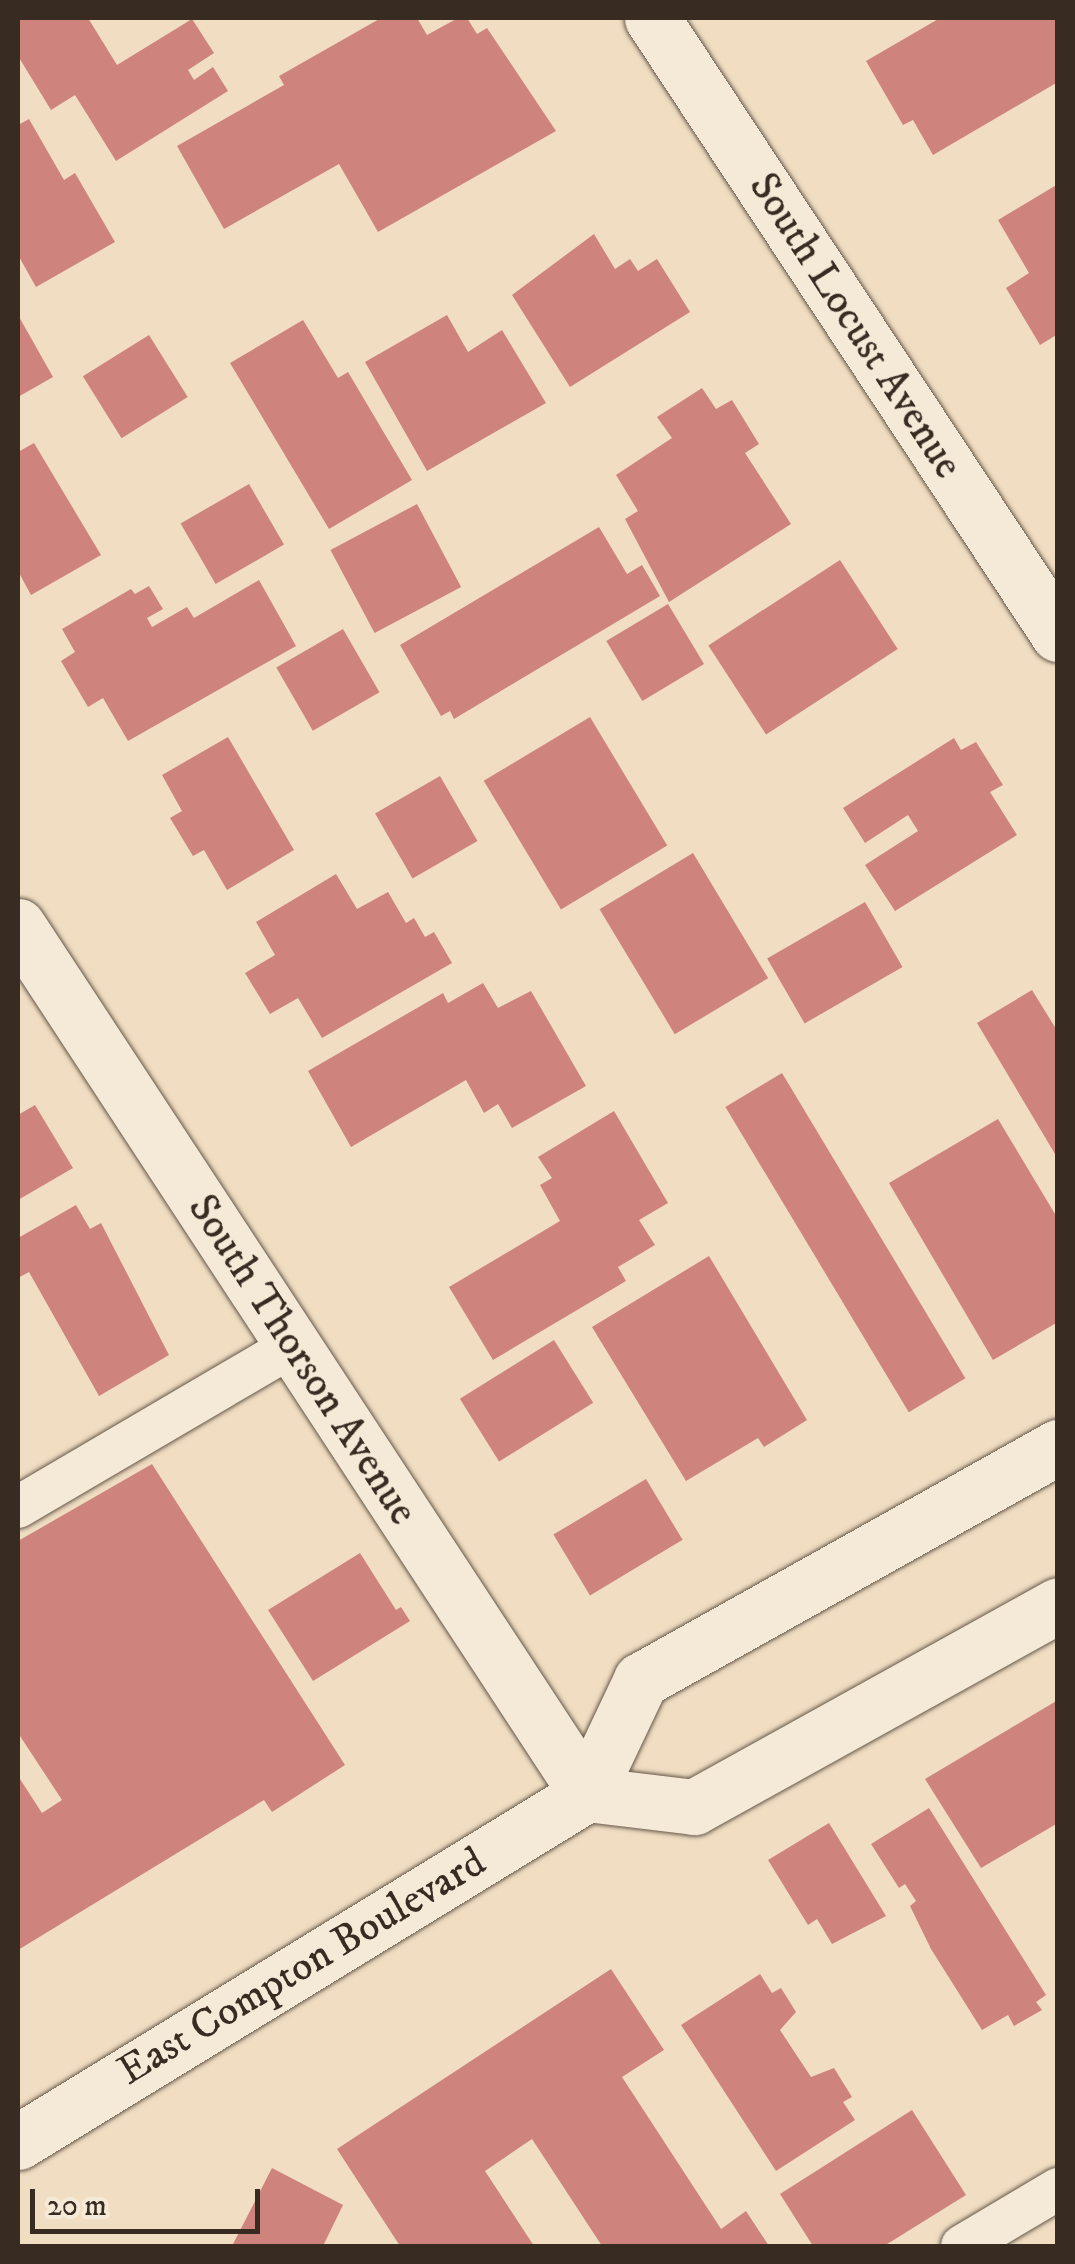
<!DOCTYPE html>
<html>
<head>
<meta charset="utf-8">
<style>
  body { margin:0 }
  #map { position:relative; width:1075px; height:2264px; overflow:hidden; background:#f0ddc2; font-family:"IM FELL DW Pica",serif }
  div>[style] { position:absolute }
  .building>* { inset:0; background:#ce847d; transform-origin:0 0 }
  .roads { filter:drop-shadow(0 0 2px #65584a) drop-shadow(0 0 2px #65584a) }
  .service>* { height:42px; margin:-21px; padding:0 21px; transform-origin:21px; border-radius:21px; background:#f5e9d7 }
  .minor>* { height:55px; margin:-27.5px; padding:0 27.5px; transform-origin:27.5px; border-radius:27.5px; background:#f5e9d7 }
  .secondary>* { height:55px; margin:-27.5px; padding:0 27.5px; transform-origin:27.5px; border-radius:27.5px; background:#f5e9d7 }
  span { translate:-50% -50%; white-space:nowrap; text-align:center; line-height:1.15; -webkit-text-stroke:8px #f5e9d7; paint-order:stroke }
  .street-label { font-size:42px; color:#372b22 }
  .frame { position:absolute; inset:0; border:20px solid #372b22; pointer-events:none }
  .scale { position:absolute; left:30px; top:2189px; width:230px; height:45px; box-sizing:border-box; border:5px solid #372b22; border-top:0; padding-left:12px; font-size:30px; line-height:35px; white-space:nowrap; color:#372b22; -webkit-text-stroke:8px #f5e9d7; paint-order:stroke }
</style>
</head>
<body>
<div id="map">
  <div class="building">
    <div style="clip-path:polygon(18px 18px,88px 18px,117px 65px,192px 19px,214px 53px,188px 70px,194px 80px,213px 67px,228px 91px,116px 161px,75px 95px,51px 110px,18px 56px)"></div>
    <div style="clip-path:polygon(381px 18px,417px 18px,427px 35px,458px 18px,467px 18px,477px 34px,487px 28px,556px 131px,378px 232px,339px 164px,224px 229px,177px 146px,284px 85px,279px 76px)"></div>
    <div style="clip-path:polygon(940px 18px,1058px 18px,1058px 82px,933px 155px,913px 120px,903px 125px,866px 61px)"></div>
    <div style="clip-path:polygon(29px 119px,64px 180px,75px 173px,115px 242px,36px 287px,18px 255px,18px 125px)"></div>
    <div style="clip-path:polygon(1058px 184px,1058px 334px,1040px 345px,1006px 288px,1029px 273px,998px 220px)"></div>
    <div style="clip-path:polygon(594px 234px,615px 269px,630px 259px,638px 271px,657px 259px,690px 312px,570px 387px,512px 295px)"></div>
    <div style="clip-path:polygon(18px 315px,53px 377px,18px 397px)"></div>
    <div style="clip-path:polygon(447px 315px,468px 352px,502px 330px,546px 403px,427px 471px,365px 362px)"></div>
    <div style="clip-path:polygon(303px 320px,338px 378px,348px 372px,412px 480px,329px 529px,230px 363px)"></div>
    <div style="left:149px;top:335px;width:73px;height:78px;rotate:58deg"></div>
    <div style="clip-path:polygon(702px 388px,716px 409px,732px 400px,759px 444px,745px 453px,791px 524px,669px 602px,625px 519px,638px 511px,616px 475px,672px 438px,657px 417px)"></div>
    <div style="clip-path:polygon(34px 443px,101px 555px,31px 595px,18px 571px,18px 452px)"></div>
    <div style="left:249px;top:484px;width:70px;height:79px;rotate:60deg"></div>
    <div style="left:417px;top:504px;width:94px;height:98px;rotate:62deg"></div>
    <div style="clip-path:polygon(599px 527px,627px 574px,642px 565px,660px 596px,454px 719px,450px 711px,441px 716px,400px 645px)"></div>
    <div style="left:840px;top:560px;width:106px;height:157px;rotate:57deg"></div>
    <div style="clip-path:polygon(259px 580px,296px 646px,128px 741px,103px 698px,88px 707px,61px 661px,75px 652px,62px 629px,131px 589px,135px 594px,149px 586px,163px 609px,147px 618px,152px 627px,187px 607px,194px 618px)"></div>
    <div style="left:668px;top:604px;width:70px;height:72px;rotate:59deg"></div>
    <div style="left:343px;top:629px;width:73px;height:77px;rotate:60deg"></div>
    <div style="left:590px;top:717px;width:150px;height:124px;rotate:59deg"></div>
    <div style="clip-path:polygon(228px 737px,294px 850px,227px 890px,204px 850px,193px 856px,170px 818px,182px 811px,162px 775px)"></div>
    <div style="clip-path:polygon(954px 738px,961px 750px,976px 742px,1003px 785px,990px 792px,1017px 835px,895px 911px,865px 865px,918px 831px,908px 815px,865px 843px,843px 808px)"></div>
    <div style="left:440px;top:776px;width:75px;height:75px;rotate:60deg"></div>
    <div style="left:693px;top:853px;width:146px;height:109px;rotate:59deg"></div>
    <div style="clip-path:polygon(336px 874px,357px 909px,388px 892px,406px 923px,414px 918px,425px 937px,434px 932px,452px 963px,322px 1038px,298px 998px,270px 1014px,245px 973px,275px 955px,256px 922px)"></div>
    <div style="left:865px;top:902px;width:75px;height:113px;rotate:60deg"></div>
    <div style="clip-path:polygon(483px 983px,498px 1008px,531px 991px,586px 1086px,512px 1128px,498px 1104px,484px 1113px,466px 1080px,351px 1147px,308px 1071px,443px 993px,448px 1003px)"></div>
    <div style="clip-path:polygon(1032px 990px,1058px 1032px,1058px 1159px,977px 1023px)"></div>
    <div style="left:782px;top:1073px;width:356px;height:66px;rotate:59deg"></div>
    <div style="clip-path:polygon(35px 1105px,73px 1168px,18px 1200px,18px 1115px)"></div>
    <div style="clip-path:polygon(614px 1111px,668px 1203px,639px 1220px,655px 1245px,618px 1267px,626px 1281px,493px 1360px,449px 1287px,560px 1221px,540px 1185px,552px 1178px,538px 1157px)"></div>
    <div style="clip-path:polygon(998px 1119px,1058px 1219px,1058px 1322px,993px 1360px,889px 1183px)"></div>
    <div style="clip-path:polygon(76px 1205px,90px 1229px,101px 1223px,169px 1355px,99px 1396px,29px 1272px,18px 1278px,18px 1238px)"></div>
    <div style="clip-path:polygon(709px 1256px,807px 1420px,764px 1447px,758px 1438px,686px 1481px,592px 1327px)"></div>
    <div style="left:554px;top:1340px;width:74px;height:111px;rotate:58deg"></div>
    <div style="clip-path:polygon(152px 1464px,345px 1765px,272px 1812px,264px 1800px,18px 1950px,18px 1776px,42px 1813px,62px 1800px,18px 1733px,18px 1541px)"></div>
    <div style="left:646px;top:1479px;width:71px;height:108px;rotate:59deg"></div>
    <div style="clip-path:polygon(360px 1553px,396px 1610px,401px 1607px,410px 1621px,313px 1681px,268px 1610px)"></div>
    <div style="clip-path:polygon(1058px 1700px,1058px 1823px,981px 1868px,925px 1779px)"></div>
    <div style="clip-path:polygon(929px 1808px,1046px 1995px,1036px 2002px,1042px 2010px,1014px 2026px,1008px 2015px,982px 2030px,931px 1949px,910px 1906px,916px 1901px,905px 1884px,899px 1888px,871px 1844px)"></div>
    <div style="clip-path:polygon(829px 1823px,886px 1916px,832px 1944px,817px 1919px,808px 1925px,768px 1860px)"></div>
    <div style="clip-path:polygon(611px 1969px,664px 2050px,622px 2077px,721px 2229px,746px 2211px,769px 2246px,602px 2246px,532px 2139px,485px 2171px,534px 2246px,400px 2246px,337px 2149px)"></div>
    <div style="clip-path:polygon(760px 1974px,772px 1993px,781px 1988px,796px 2012px,780px 2030px,811px 2077px,834px 2068px,852px 2097px,843px 2102px,855px 2120px,776px 2171px,681px 2025px)"></div>
    <div style="clip-path:polygon(912px 2110px,966px 2195px,884px 2246px,813px 2246px,780px 2194px)"></div>
    <div style="clip-path:polygon(272px 2168px,343px 2205px,323px 2246px,232px 2246px)"></div>
  </div>
  <div class="roads">
    <div class="service">
      <div style="left:18px;top:1507px;width:318px;rotate:-30.4deg"></div>
      <div style="left:962px;top:2246px;width:112px;rotate:-30.7deg"></div>
    </div>
    <div class="minor">
      <div style="left:652px;top:18px;width:738px;rotate:56.61deg"></div>
      <div style="left:18px;top:926px;width:1038px;rotate:56.75deg"></div>
    </div>
    <div class="secondary">
      <div style="left:587px;top:1794px;width:108px;rotate:6.9deg"></div>
      <div style="left:694px;top:1807px;width:416px;rotate:-29deg"></div>
      <div style="left:18px;top:2142px;width:667px;rotate:-31.45deg"></div>
      <div style="left:587px;top:1794px;width:126px;rotate:-64.7deg"></div>
      <div style="left:641px;top:1680px;width:478px;rotate:-29.2deg"></div>
    </div>
  </div>
  <div class="street-label">
    <span style="left:855px;top:326px;rotate:57deg">South Locust Avenue</span>
    <span style="left:302px;top:1360px;rotate:57deg">South Thorson Avenue</span>
    <span style="left:302px;top:1967px;rotate:-31deg">East Compton Boulevard</span>
  </div>
  <div class="frame"></div>
  <div class="scale">20 m</div>
</div>
</body>
</html>
